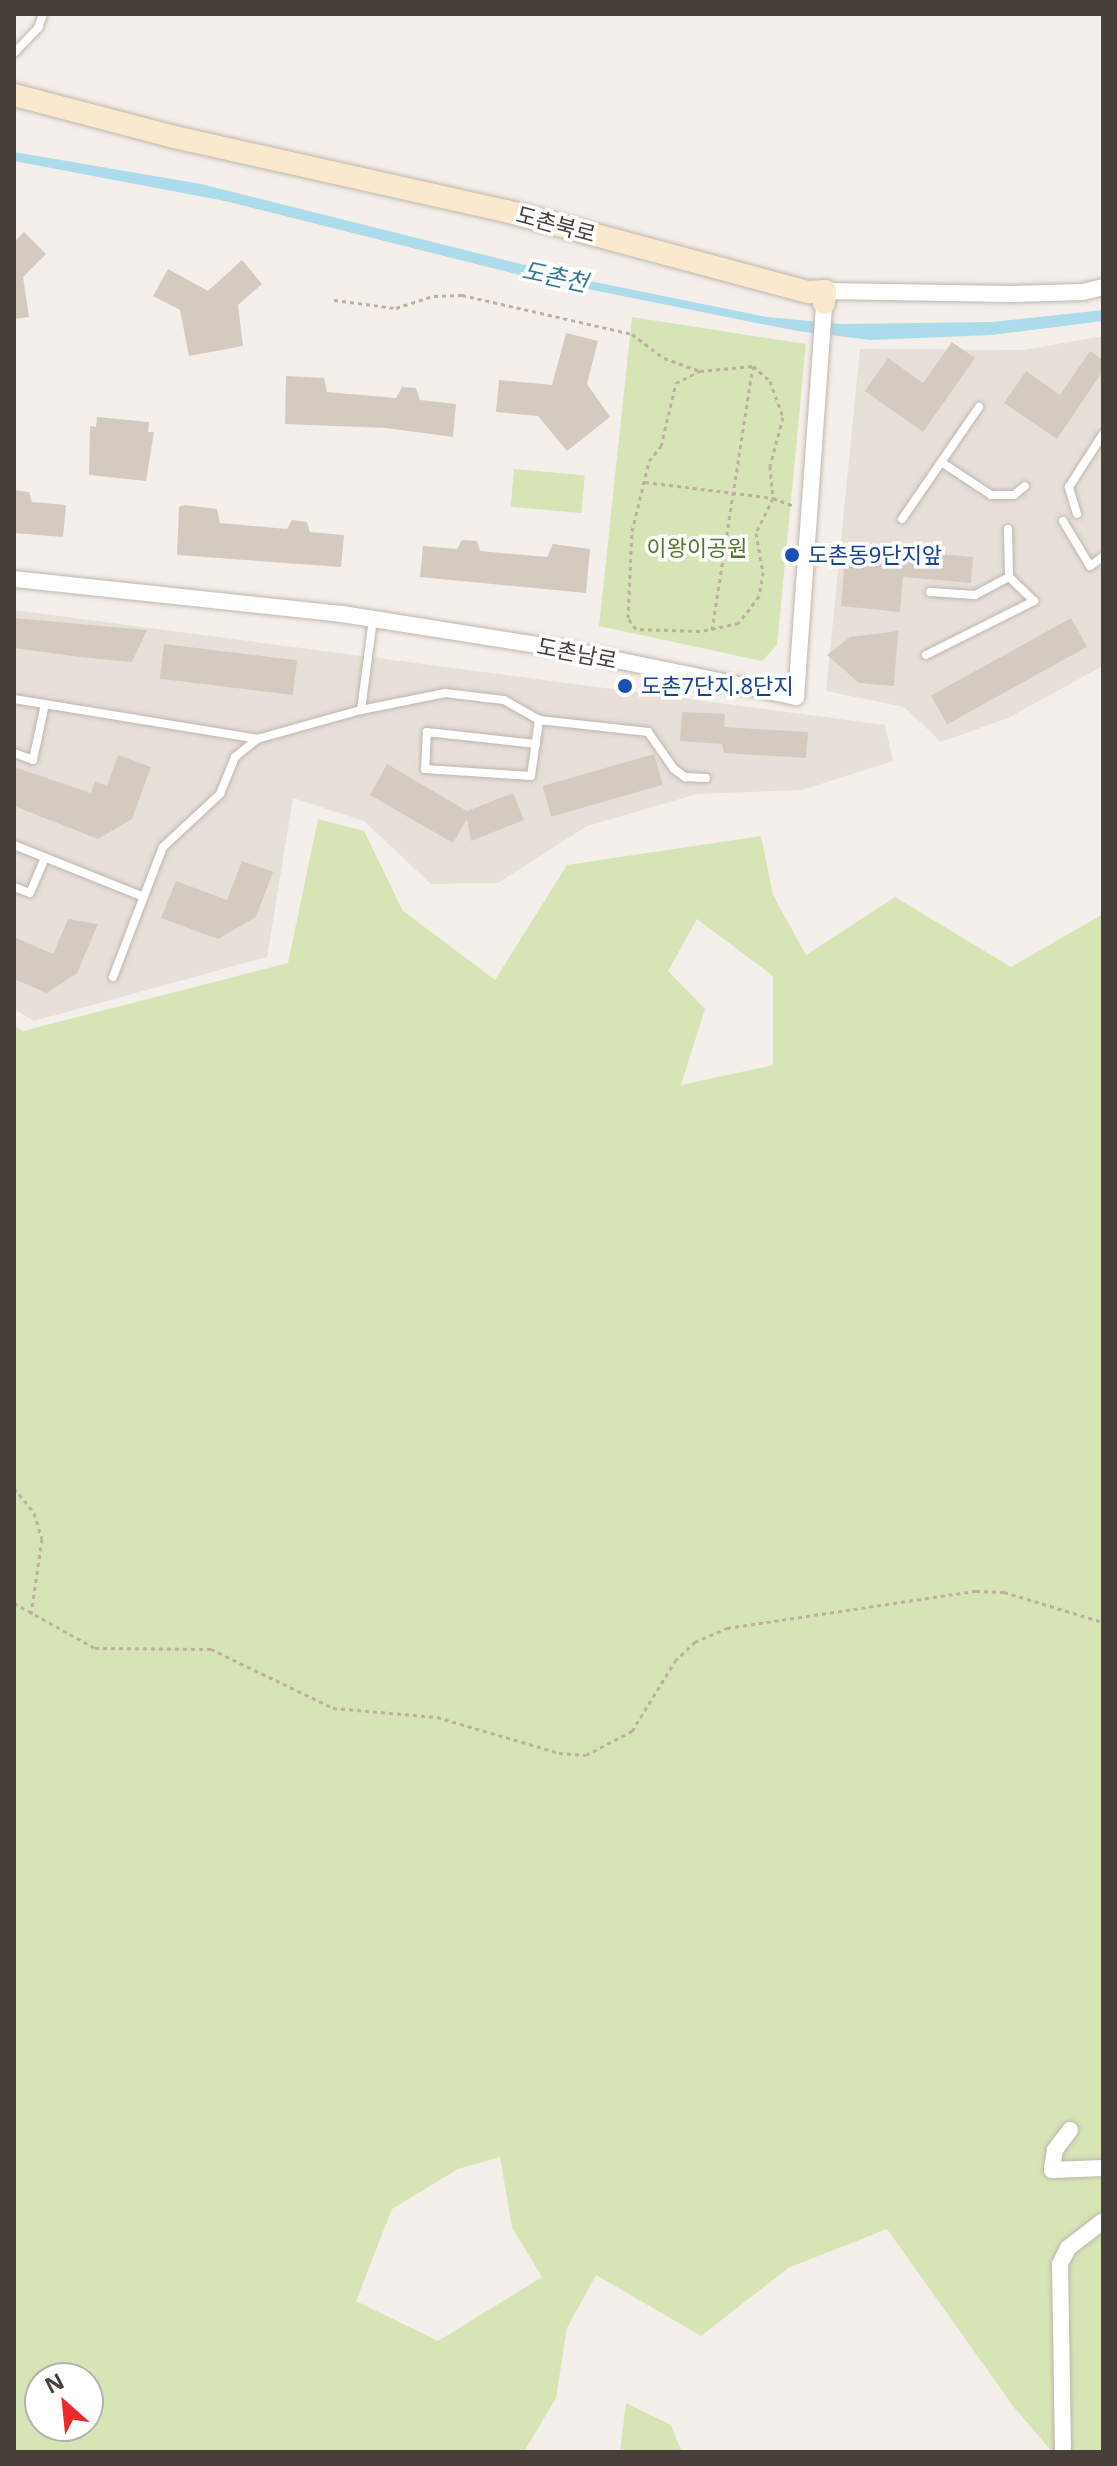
<!DOCTYPE html>
<html>
<head>
<meta charset="utf-8">
<style>
  body { margin:0 }
  #map { position:relative; width:1117px; height:2466px; overflow:hidden; background:#f4efea; font-family:"Noto Sans","Noto Sans KR",sans-serif }
  div>[style] { position:absolute }
  .residential>* { inset:0; background:#e7e0d9 }
  .green>* { inset:0; background:#d7e5b6; transform-origin:0 0 }
  .water>* { inset:0; background:#acdbeb }
  .building>* { inset:0; background:#d5cac0; transform-origin:0 0 }
  .path>* { height:3px; margin-top:-1.5px; transform-origin:0; background:repeating-linear-gradient(90deg,#bfafa0 0 4px,transparent 0 8px) }
  .roads { filter:drop-shadow(0 0 2px #bfb6ad) drop-shadow(0 0 2px #bfb6ad) }
  .lane>* { height:8px; margin:-4px; padding:0 4px; transform-origin:4px; border-radius:4px; background:#fff }
  .street>* { height:16px; margin:-8px; padding:0 8px; transform-origin:8px; border-radius:8px; background:#fff }
  .secondary>* { height:22px; margin:-11px; padding:0 11px; transform-origin:11px; border-radius:11px; background:#fbe9cd }
  .dots>* { width:22px; height:22px; translate:-50% -50%; box-sizing:border-box; border:4px solid #fff; border-radius:50% }
  span { translate:-50% -50%; white-space:nowrap; text-align:center; line-height:1.15; -webkit-text-stroke:7px #fff; paint-order:stroke }
  .street-label { font-size:22px; color:#473f39 }
  .park-label { font-size:22px; color:#557530 }
  .transit-label { font-size:22px; color:#164399 }
  .left { translate:0 -50%; text-align:left }
  .water-label { font-size:24px; color:#337a95; font-style:italic }
  .frame { position:absolute; inset:0; border:16px solid #473f39; pointer-events:none }
  .north { position:absolute; left:24px; top:2362px; width:80px; height:80px; box-sizing:border-box; background:#fff; border:2px solid #b5b2b0; border-radius:50%; rotate:333deg; font-size:22px; font-weight:700; line-height:32px; text-align:center; color:#473f39 }
  .north::after { content:''; display:block; margin:auto; width:28px; height:36px; background:#ea2b2c; clip-path:polygon(50% 0,100% 100%,50% 72%,0 100%) }
</style>
</head>
<body>
<div id="map">
  <div class="residential">
    <div style="clip-path:polygon(1103px 336px,1103px 666px,1008px 718px,941px 742px,904px 707px,826px 691px,860px 349px,1024px 350px)"></div>
    <div style="clip-path:polygon(14px 610px,885px 725px,893px 761px,802px 790px,697px 794px,587px 826px,498px 883px,431px 884px,364px 821px,293px 798px,267px 957px,34px 1021px,14px 1009px)"></div>
  </div>
  <div class="green">
    <div style="clip-path:polygon(632px 317px,806px 344px,777px 645px,762px 661px,599px 626px)"></div>
    <div style="left:514px;top:469px;width:71px;height:38px;rotate:5deg"></div>
    <div style="clip-path:polygon(evenodd,318px 819px,364px 831px,403px 911px,495px 980px,567px 865px,761px 836px,773px 895px,806px 955px,895px 897px,1011px 967px,1103px 914px,1103px 2452px,1052px 2452px,1013px 2406px,887px 2229px,788px 2268px,701px 2336px,596px 2275px,567px 2328px,556px 2398px,524px 2452px,14px 2452px,14px 1025px,23px 1031px,288px 963px,318px 819px,697px 919px,773px 976px,773px 1065px,681px 1085px,705px 1009px,668px 971px,697px 919px,318px 819px,500px 2157px,512px 2227px,542px 2277px,438px 2341px,356px 2301px,392px 2209px,458px 2169px,500px 2157px,318px 819px,40px 2378px,88px 2378px,88px 2426px,40px 2426px,40px 2378px)"></div>
    <div style="clip-path:polygon(626px 2403px,671px 2425px,682px 2452px,620px 2452px)"></div>
  </div>
  <div class="water">
    <div style="clip-path:polygon(14px 152px,201px 184px,585px 280px,767px 317px,841px 324px,993px 322px,1103px 310px,1103px 321px,991px 335px,871px 340px,797px 331px,528px 277px,225px 201px,14px 161px)"></div>
  </div>
  <div class="building">
    <div style="clip-path:polygon(24px 232px,46px 254px,23px 277px,29px 317px,14px 319px,14px 242px)"></div>
    <div style="clip-path:polygon(242px 260px,262px 284px,238px 305px,243px 346px,189px 356px,180px 310px,153px 296px,168px 269px,208px 291px)"></div>
    <div style="clip-path:polygon(566px 333px,598px 341px,587px 384px,610px 417px,567px 451px,538px 416px,496px 412px,499px 380px,552px 385px)"></div>
    <div style="clip-path:polygon(952px 342px,975px 358px,923px 432px,865px 391px,888px 358px,923px 383px)"></div>
    <div style="clip-path:polygon(1090px 351px,1103px 360px,1103px 371px,1057px 439px,1004px 403px,1026px 371px,1060px 395px)"></div>
    <div style="clip-path:polygon(286px 376px,324px 378px,327px 392px,396px 398px,402px 387px,416px 388px,420px 400px,456px 404px,453px 437px,386px 428px,285px 424px)"></div>
    <div style="clip-path:polygon(97px 417px,149px 422px,148px 432px,154px 432px,146px 481px,89px 475px,90px 426px,96px 427px)"></div>
    <div style="clip-path:polygon(14px 490px,29px 492px,32px 502px,66px 505px,63px 537px,14px 533px)"></div>
    <div style="clip-path:polygon(185px 505px,217px 509px,220px 523px,287px 529px,292px 520px,307px 522px,310px 532px,344px 535px,341px 567px,177px 555px,179px 507px)"></div>
    <div style="clip-path:polygon(462px 540px,477px 541px,480px 551px,547px 557px,553px 544px,590px 549px,586px 593px,420px 577px,423px 546px,457px 549px)"></div>
    <div style="clip-path:polygon(846px 546px,973px 557px,971px 583px,903px 577px,900px 612px,841px 606px)"></div>
    <div style="clip-path:polygon(14px 618px,147px 630px,132px 662px,80px 657px,14px 648px)"></div>
    <div style="left:1071px;top:618px;width:33px;height:160px;rotate:61deg"></div>
    <div style="clip-path:polygon(898px 631px,894px 686px,859px 683px,827px 655px,850px 637px)"></div>
    <div style="left:164px;top:644px;width:134px;height:35px;rotate:7deg"></div>
    <div style="clip-path:polygon(682px 712px,725px 714px,724px 727px,808px 732px,806px 758px,724px 753px,722px 744px,680px 741px)"></div>
    <div style="left:654px;top:754px;width:32px;height:116px;rotate:74deg"></div>
    <div style="clip-path:polygon(118px 755px,151px 767px,132px 819px,98px 839px,14px 806px,14px 767px,91px 793px,95px 781px,107px 786px)"></div>
    <div style="clip-path:polygon(387px 764px,467px 811px,513px 793px,524px 820px,471px 841px,467px 819px,453px 843px,370px 795px)"></div>
    <div style="clip-path:polygon(242px 861px,273px 872px,256px 917px,218px 939px,161px 918px,176px 881px,227px 900px)"></div>
    <div style="clip-path:polygon(68px 919px,98px 924px,77px 973px,47px 993px,14px 979px,14px 937px,53px 954px)"></div>
  </div>
  <div class="path">
    <div style="left:334px;top:300px;width:63px;rotate:7.4deg"></div>
    <div style="left:396px;top:308px;width:40px;rotate:-18deg"></div>
    <div style="left:434px;top:296px;width:28px;rotate:-2deg"></div>
    <div style="left:462px;top:295px;width:174px;rotate:12.9deg"></div>
    <div style="left:632px;top:334px;width:40px;rotate:37deg"></div>
    <div style="left:664px;top:358px;width:38px;rotate:20deg"></div>
    <div style="left:645px;top:482px;width:129px;rotate:7.1deg"></div>
    <div style="left:773px;top:498px;width:39px;rotate:116deg"></div>
    <div style="left:756px;top:533px;width:40px;rotate:80deg"></div>
    <div style="left:763px;top:572px;width:24px;rotate:99deg"></div>
    <div style="left:759px;top:596px;width:34px;rotate:127deg"></div>
    <div style="left:739px;top:623px;width:40px;rotate:168deg"></div>
    <div style="left:700px;top:631px;width:64px;rotate:-178.2deg"></div>
    <div style="left:636px;top:629px;width:14px;rotate:-126deg"></div>
    <div style="left:628px;top:618px;width:87px;rotate:-87.4deg"></div>
    <div style="left:632px;top:531px;width:72px;rotate:-76.3deg"></div>
    <div style="left:649px;top:461px;width:19px;rotate:-51deg"></div>
    <div style="left:661px;top:446px;width:65px;rotate:-76.6deg"></div>
    <div style="left:676px;top:383px;width:27px;rotate:-27deg"></div>
    <div style="left:700px;top:371px;width:53px;rotate:-5.4deg"></div>
    <div style="left:753px;top:366px;width:23px;rotate:41deg"></div>
    <div style="left:770px;top:381px;width:38px;rotate:70deg"></div>
    <div style="left:783px;top:417px;width:51px;rotate:104.9deg"></div>
    <div style="left:770px;top:466px;width:32px;rotate:85deg"></div>
    <div style="left:773px;top:498px;width:22px;rotate:21deg"></div>
    <div style="left:712px;top:630px;width:267px;rotate:-81.2deg"></div>
    <div style="left:14px;top:1488px;width:32px;rotate:51deg"></div>
    <div style="left:34px;top:1513px;width:27px;rotate:73deg"></div>
    <div style="left:42px;top:1539px;width:76px;rotate:98.3deg"></div>
    <div style="left:14px;top:1603px;width:93px;rotate:29.1deg"></div>
    <div style="left:95px;top:1648px;width:116px;rotate:0.5deg"></div>
    <div style="left:211px;top:1649px;width:136px;rotate:25.8deg"></div>
    <div style="left:333px;top:1708px;width:104px;rotate:4.9deg"></div>
    <div style="left:437px;top:1717px;width:127px;rotate:16.4deg"></div>
    <div style="left:559px;top:1753px;width:27px;rotate:4deg"></div>
    <div style="left:586px;top:1755px;width:52px;rotate:-27.6deg"></div>
    <div style="left:632px;top:1731px;width:82px;rotate:-58.4deg"></div>
    <div style="left:675px;top:1661px;width:28px;rotate:-44deg"></div>
    <div style="left:695px;top:1642px;width:35px;rotate:-24deg"></div>
    <div style="left:727px;top:1628px;width:252px;rotate:-8.5deg"></div>
    <div style="left:976px;top:1591px;width:28px;rotate:2deg"></div>
    <div style="left:1004px;top:1592px;width:103px;rotate:16.9deg"></div>
  </div>
  <div class="roads">
    <div class="lane">
      <div style="left:14px;top:53px;width:35px;rotate:-46deg"></div>
      <div style="left:38px;top:28px;width:15px;rotate:-70deg"></div>
      <div style="left:941px;top:462px;width:60px;rotate:33.4deg"></div>
      <div style="left:991px;top:495px;width:23px"></div>
      <div style="left:1014px;top:495px;width:14px;rotate:-39deg"></div>
      <div style="left:1077px;top:514px;width:28px;rotate:-107deg"></div>
      <div style="left:1069px;top:487px;width:63px;rotate:-57.3deg"></div>
      <div style="left:902px;top:519px;width:136px;rotate:-55.5deg"></div>
      <div style="left:1063px;top:521px;width:52px;rotate:59deg"></div>
      <div style="left:1090px;top:566px;width:16px;rotate:-35deg"></div>
      <div style="left:930px;top:592px;width:45px;rotate:3.8deg"></div>
      <div style="left:975px;top:595px;width:38px;rotate:-28deg"></div>
      <div style="left:1009px;top:577px;width:48px;rotate:-91.2deg"></div>
      <div style="left:373px;top:619px;width:92px;rotate:97.5deg"></div>
      <div style="left:361px;top:710px;width:86px;rotate:-11.4deg"></div>
      <div style="left:445px;top:693px;width:59px;rotate:6.8deg"></div>
      <div style="left:504px;top:700px;width:40px;rotate:29.7deg"></div>
      <div style="left:539px;top:720px;width:110px;rotate:6.3deg"></div>
      <div style="left:648px;top:732px;width:45px;rotate:54.9deg"></div>
      <div style="left:674px;top:769px;width:14px;rotate:36deg"></div>
      <div style="left:685px;top:777px;width:21px;rotate:3deg"></div>
      <div style="left:926px;top:655px;width:121px;rotate:-26.6deg"></div>
      <div style="left:1034px;top:601px;width:35px;rotate:-136deg"></div>
      <div style="left:14px;top:699px;width:246px;rotate:9.3deg"></div>
      <div style="left:257px;top:739px;width:108px;rotate:-15.6deg"></div>
      <div style="left:536px;top:744px;width:110px;rotate:-173.7deg"></div>
      <div style="left:427px;top:732px;width:37px;rotate:93deg"></div>
      <div style="left:425px;top:769px;width:106px;rotate:3.8deg"></div>
      <div style="left:531px;top:776px;width:57px;rotate:-81.9deg"></div>
      <div style="left:14px;top:753px;width:20px;rotate:20deg"></div>
      <div style="left:33px;top:760px;width:57px;rotate:-77.9deg"></div>
      <div style="left:14px;top:845px;width:140px;rotate:21.8deg"></div>
      <div style="left:14px;top:887px;width:17px;rotate:21deg"></div>
      <div style="left:30px;top:893px;width:39px;rotate:-67deg"></div>
      <div style="left:113px;top:977px;width:139px;rotate:-69deg"></div>
      <div style="left:163px;top:847px;width:78px;rotate:-42.9deg"></div>
      <div style="left:220px;top:794px;width:40px;rotate:-68deg"></div>
      <div style="left:235px;top:757px;width:28px;rotate:-39deg"></div>
    </div>
    <div class="street">
      <div style="left:825px;top:291px;width:186px;rotate:0.9deg"></div>
      <div style="left:1011px;top:294px;width:72px;rotate:-1.6deg"></div>
      <div style="left:1083px;top:292px;width:21px;rotate:-14deg"></div>
      <div style="left:14px;top:579px;width:330px;rotate:6.1deg"></div>
      <div style="left:342px;top:614px;width:224px;rotate:9deg"></div>
      <div style="left:563px;top:649px;width:238px;rotate:11.6deg"></div>
      <div style="left:796px;top:697px;width:395px;rotate:-85.9deg"></div>
      <div style="left:1070px;top:2130px;width:25px;rotate:127deg"></div>
      <div style="left:1055px;top:2150px;width:20px;rotate:99deg"></div>
      <div style="left:1052px;top:2170px;width:51px;rotate:-2.2deg"></div>
      <div style="left:1063px;top:2452px;width:188px;rotate:-90.9deg"></div>
      <div style="left:1060px;top:2264px;width:18px;rotate:-63deg"></div>
      <div style="left:1068px;top:2248px;width:44px;rotate:-37.6deg"></div>
    </div>
    <div class="secondary">
      <div style="left:14px;top:95px;width:165px;rotate:14.7deg"></div>
      <div style="left:174px;top:137px;width:340px;rotate:12.6deg"></div>
      <div style="left:506px;top:211px;width:314px;rotate:15deg"></div>
      <div style="left:809px;top:292px;width:16px;rotate:-4deg"></div>
      <div style="left:825px;top:291px;width:12px;rotate:95deg"></div>
    </div>
  </div>
  <div class="dots">
    <div style="left:792px;top:555px;background:#1a4fb4"></div>
    <div style="left:625px;top:686px;background:#1a4fb4"></div>
  </div>
  <div class="street-label">
    <span style="left:556px;top:224px;rotate:15deg">도촌북로</span>
    <span style="left:577px;top:653px;rotate:11deg">도촌남로</span>
  </div>
  <div class="park-label">
    <span style="left:697px;top:548px">이왕이공원</span>
  </div>
  <div class="transit-label">
    <span class="left" style="left:808px;top:555px">도촌동9단지앞</span>
    <span class="left" style="left:641px;top:686px">도촌7단지.8단지</span>
  </div>
  <div class="water-label">
    <span style="left:555px;top:276px;rotate:12deg">도촌천</span>
  </div>
  <div class="frame"></div>
  <div class="north">N</div>
</div>
</body>
</html>
